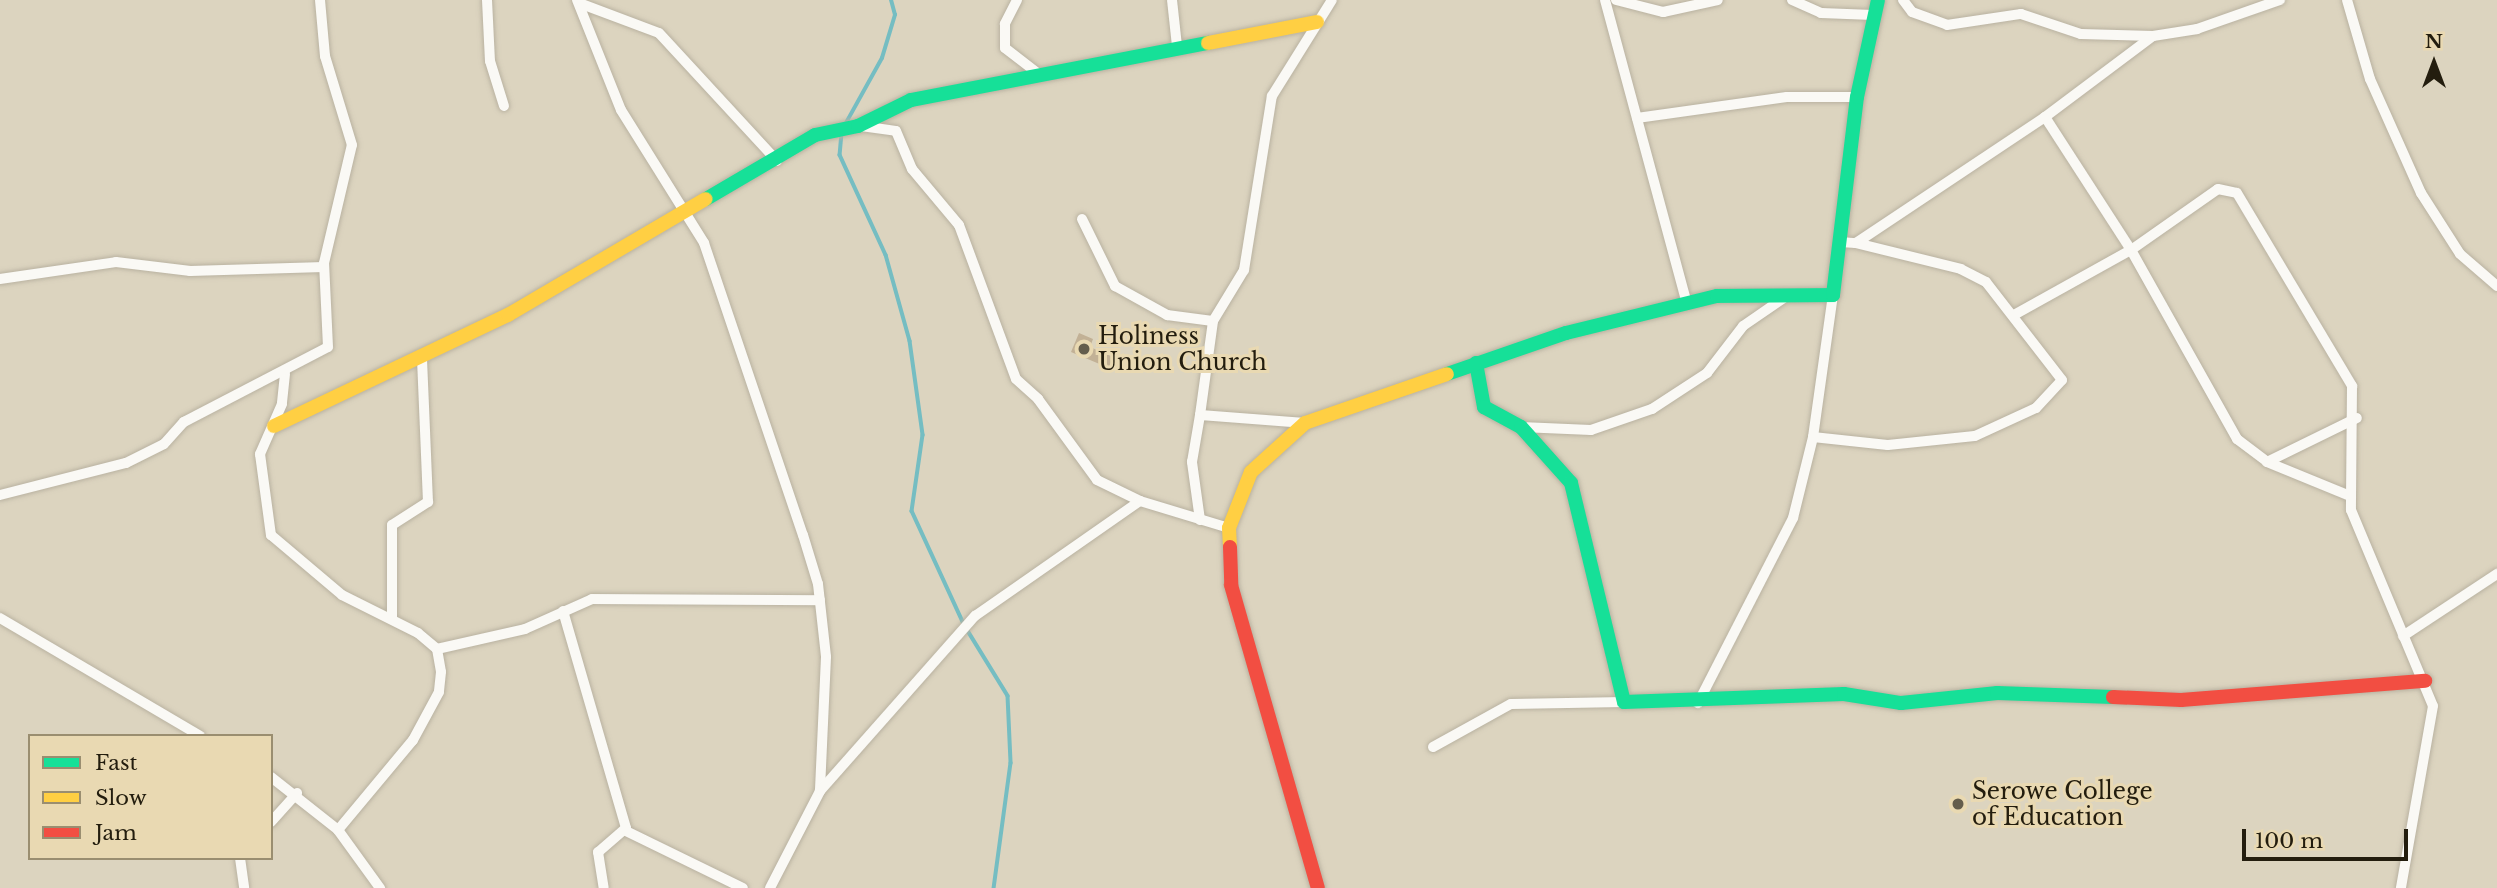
<!DOCTYPE html>
<html>
<head>
<meta charset="utf-8">
<style>
  body { margin:0 }
  #map { position:relative; width:2497px; height:888px; overflow:hidden; background:#dcd4bf; font-family:"Libre Baskerville",serif }
  div>[style] { position:absolute }
  .stream>* { height:3.5px; margin:-1.75px; padding:0 1.75px; transform-origin:1.75px; border-radius:1.75px; background:#75bdc2 }
  .building>* { inset:0; background:#c2b196 }
  .roads { filter:drop-shadow(0 0 2px #b9b2a1) drop-shadow(0 0 2px #b9b2a1) }
  .street>* { height:10px; margin:-5px; padding:0 5px; transform-origin:5px; border-radius:5px; background:#faf9f5 }
  .fast>* { height:14px; margin:-7px; padding:0 7px; transform-origin:7px; border-radius:7px; background:#16e098 }
  .slow>* { height:14px; margin:-7px; padding:0 7px; transform-origin:7px; border-radius:7px; background:#ffcf43 }
  .jam>* { height:14px; margin:-7px; padding:0 7px; transform-origin:7px; border-radius:7px; background:#f24e42 }
  .dots>* { width:19px; height:19px; translate:-50% -50%; box-sizing:border-box; border:4px solid #e9d9b2; border-radius:50% }
  span { translate:-50% -50%; white-space:nowrap; text-align:center; line-height:1.15; -webkit-text-stroke:6px #e9d9b2; paint-order:stroke }
  .poi-label { font-size:23px; color:#231d0e }
  .left { translate:0 -50%; text-align:left }
  .legend { position:absolute; left:28px; top:734px; width:245px; height:126px; box-sizing:border-box; background:#e9d9b2; border:2px solid #9a8e70; margin:0; padding:9px 12px; list-style:none; font-size:21px; color:#231d0e }
  .legend li { display:flex; align-items:center; gap:14px; height:35px }
  .legend b { width:35px; border:2px solid #9a8e70 }
  .north { position:absolute; left:2399px; top:28px; width:70px; height:70px; -webkit-text-stroke:5px #e9d9b2; paint-order:stroke; rotate:0deg; font-size:19px; font-weight:700; line-height:28px; text-align:center; color:#231d0e }
  .north::after { content:''; display:block; margin:auto; width:24px; height:32px; background:#231d0e; clip-path:polygon(50% 0,100% 100%,50% 72%,0 100%) }
  .scale { position:absolute; left:2242px; top:829px; width:166px; height:32px; box-sizing:border-box; border:4px solid #231d0e; border-top:0; padding-left:9px; font-size:21px; line-height:24px; white-space:nowrap; color:#231d0e; -webkit-text-stroke:5px #e9d9b2; paint-order:stroke }
</style>
</head>
<body>
<div id="map">
  <div class="stream">
    <div style="left:846px;top:123px;width:74px;rotate:-61deg"></div>
    <div style="left:882px;top:58px;width:45px;rotate:-73.2deg"></div>
    <div style="left:895px;top:15px;width:16px;rotate:-105deg"></div>
    <div style="left:842px;top:133px;width:22px;rotate:95deg"></div>
    <div style="left:840px;top:155px;width:110px;rotate:65.3deg"></div>
    <div style="left:886px;top:255px;width:89px;rotate:74.4deg"></div>
    <div style="left:910px;top:341px;width:95px;rotate:82.1deg"></div>
    <div style="left:923px;top:435px;width:77px;rotate:98.2deg"></div>
    <div style="left:912px;top:511px;width:127px;rotate:65.3deg"></div>
    <div style="left:965px;top:626px;width:82px;rotate:58.4deg"></div>
    <div style="left:1008px;top:696px;width:67px;rotate:87.4deg"></div>
    <div style="left:1011px;top:763px;width:126px;rotate:97.7deg"></div>
  </div>
  <div class="building">
    <div style="clip-path:polygon(1079px 333px,1093px 339px,1090px 347px,1113px 357px,1109px 368px,1071px 352px)"></div>
  </div>
  <div class="roads">
    <div class="street">
      <div style="left:487px;top:0;width:61px;rotate:87.2deg"></div>
      <div style="left:490px;top:61px;width:47px;rotate:72.7deg"></div>
      <div style="left:577px;top:0;width:118px;rotate:68.2deg"></div>
      <div style="left:621px;top:110px;width:157px;rotate:58deg"></div>
      <div style="left:704px;top:243px;width:308px;rotate:71.3deg"></div>
      <div style="left:803px;top:535px;width:51px;rotate:73deg"></div>
      <div style="left:818px;top:584px;width:73px;rotate:83.7deg"></div>
      <div style="left:826px;top:657px;width:134px;rotate:92.6deg"></div>
      <div style="left:1017px;top:0;width:27px;rotate:117deg"></div>
      <div style="left:1005px;top:24px;width:24px;rotate:90deg"></div>
      <div style="left:1005px;top:48px;width:44px;rotate:37.6deg"></div>
      <div style="left:1172px;top:0;width:46px;rotate:83.8deg"></div>
      <div style="left:1605px;top:0;width:312px;rotate:74.9deg"></div>
      <div style="left:1616px;top:0;width:49px;rotate:14.3deg"></div>
      <div style="left:1663px;top:12px;width:56px;rotate:-12.3deg"></div>
      <div style="left:1792px;top:0;width:32px;rotate:24deg"></div>
      <div style="left:1821px;top:13px;width:52px;rotate:2.2deg"></div>
      <div style="left:1903px;top:0;width:15px;rotate:53deg"></div>
      <div style="left:1912px;top:12px;width:37px;rotate:20deg"></div>
      <div style="left:1947px;top:25px;width:75px;rotate:-8.5deg"></div>
      <div style="left:2021px;top:14px;width:63px;rotate:18.4deg"></div>
      <div style="left:2081px;top:34px;width:72px;rotate:1.6deg"></div>
      <div style="left:2347px;top:0;width:82px;rotate:73.8deg"></div>
      <div style="left:2370px;top:79px;width:125px;rotate:65.9deg"></div>
      <div style="left:2421px;top:193px;width:72px;rotate:57.4deg"></div>
      <div style="left:2460px;top:254px;width:49px;rotate:40.9deg"></div>
      <div style="left:579px;top:3px;width:85px;rotate:20.6deg"></div>
      <div style="left:659px;top:33px;width:174px;rotate:47.3deg"></div>
      <div style="left:2045px;top:117px;width:158px;rotate:57.1deg"></div>
      <div style="left:2131px;top:250px;width:217px;rotate:60.7deg"></div>
      <div style="left:2237px;top:439px;width:38px;rotate:37deg"></div>
      <div style="left:2267px;top:462px;width:87px;rotate:22.2deg"></div>
      <div style="left:1637px;top:118px;width:151px;rotate:-8deg"></div>
      <div style="left:1787px;top:97px;width:70px"></div>
      <div style="left:861px;top:126px;width:35px;rotate:8deg"></div>
      <div style="left:896px;top:131px;width:41px;rotate:67.2deg"></div>
      <div style="left:912px;top:169px;width:73px;rotate:50deg"></div>
      <div style="left:959px;top:225px;width:164px;rotate:69.7deg"></div>
      <div style="left:1016px;top:379px;width:30px;rotate:42deg"></div>
      <div style="left:1038px;top:399px;width:100px;rotate:53.9deg"></div>
      <div style="left:1097px;top:480px;width:48px;rotate:26deg"></div>
      <div style="left:1082px;top:219px;width:75px;rotate:63.8deg"></div>
      <div style="left:1115px;top:286px;width:60px;rotate:29.1deg"></div>
      <div style="left:1167px;top:315px;width:46px;rotate:7.4deg"></div>
      <div style="left:1840px;top:242px;width:16px;rotate:4deg"></div>
      <div style="left:1856px;top:243px;width:227px;rotate:-33.7deg"></div>
      <div style="left:2045px;top:117px;width:135px;rotate:-36.9deg"></div>
      <div style="left:2153px;top:36px;width:45px;rotate:-9deg"></div>
      <div style="left:2197px;top:29px;width:88px;rotate:-19.3deg"></div>
      <div style="left:0;top:279px;width:117px;rotate:-8.3deg"></div>
      <div style="left:116px;top:262px;width:75px;rotate:6.9deg"></div>
      <div style="left:190px;top:271px;width:134px;rotate:-1.7deg"></div>
      <div style="left:2014px;top:315px;width:134px;rotate:-29.1deg"></div>
      <div style="left:2131px;top:250px;width:106px;rotate:-35deg"></div>
      <div style="left:2218px;top:189px;width:19px;rotate:12deg"></div>
      <div style="left:2237px;top:193px;width:225px;rotate:59.2deg"></div>
      <div style="left:2352px;top:386px;width:124px;rotate:90.5deg"></div>
      <div style="left:2351px;top:510px;width:212px;rotate:67.3deg"></div>
      <div style="left:2433px;top:706px;width:185px;rotate:100deg"></div>
      <div style="left:285px;top:374px;width:30px;rotate:96deg"></div>
      <div style="left:282px;top:404px;width:55px;rotate:113.7deg"></div>
      <div style="left:260px;top:454px;width:82px;rotate:82.3deg"></div>
      <div style="left:271px;top:535px;width:93px;rotate:40.2deg"></div>
      <div style="left:342px;top:595px;width:85px;rotate:26.6deg"></div>
      <div style="left:418px;top:633px;width:25px;rotate:40deg"></div>
      <div style="left:437px;top:649px;width:23px;rotate:80deg"></div>
      <div style="left:441px;top:672px;width:20px;rotate:96deg"></div>
      <div style="left:439px;top:692px;width:55px;rotate:118.4deg"></div>
      <div style="left:413px;top:740px;width:117px;rotate:129.8deg"></div>
      <div style="left:1305px;top:423px;width:105px;rotate:-175.6deg"></div>
      <div style="left:1200px;top:415px;width:95px;rotate:-82.1deg"></div>
      <div style="left:1213px;top:321px;width:60px;rotate:-58.7deg"></div>
      <div style="left:1244px;top:270px;width:176px;rotate:-80.9deg"></div>
      <div style="left:1272px;top:96px;width:113px;rotate:-58deg"></div>
      <div style="left:1521px;top:427px;width:70px;rotate:2.5deg"></div>
      <div style="left:1591px;top:430px;width:65px;rotate:-19deg"></div>
      <div style="left:1652px;top:409px;width:66px;rotate:-33.2deg"></div>
      <div style="left:1707px;top:373px;width:59px;rotate:-52.5deg"></div>
      <div style="left:1743px;top:326px;width:55px;rotate:-34.6deg"></div>
      <div style="left:1813px;top:437px;width:75px;rotate:6.1deg"></div>
      <div style="left:1888px;top:445px;width:87px;rotate:-5.9deg"></div>
      <div style="left:1975px;top:436px;width:67px;rotate:-24.7deg"></div>
      <div style="left:2036px;top:408px;width:38px;rotate:-47deg"></div>
      <div style="left:2062px;top:380px;width:124px;rotate:-127.8deg"></div>
      <div style="left:1986px;top:282px;width:28px;rotate:-153deg"></div>
      <div style="left:1961px;top:269px;width:108px;rotate:-166.1deg"></div>
      <div style="left:2267px;top:462px;width:100px;rotate:-26.1deg"></div>
      <div style="left:0;top:495px;width:130px;rotate:-14.3deg"></div>
      <div style="left:126px;top:463px;width:42px;rotate:-26.6deg"></div>
      <div style="left:164px;top:444px;width:30px;rotate:-48deg"></div>
      <div style="left:184px;top:422px;width:162px;rotate:-27.5deg"></div>
      <div style="left:328px;top:347px;width:84px;rotate:-92.7deg"></div>
      <div style="left:324px;top:263px;width:121px;rotate:-76.7deg"></div>
      <div style="left:352px;top:145px;width:93px;rotate:-106.9deg"></div>
      <div style="left:325px;top:56px;width:56px;rotate:-95.1deg"></div>
      <div style="left:1200px;top:520px;width:59px;rotate:-97.9deg"></div>
      <div style="left:1192px;top:462px;width:48px;rotate:-80.3deg"></div>
      <div style="left:563px;top:611px;width:226px;rotate:73.8deg"></div>
      <div style="left:626px;top:828px;width:37px;rotate:139deg"></div>
      <div style="left:598px;top:852px;width:36px;rotate:81deg"></div>
      <div style="left:0;top:618px;width:232px;rotate:30.5deg"></div>
      <div style="left:392px;top:618px;width:93px;rotate:-90deg"></div>
      <div style="left:392px;top:525px;width:43px;rotate:-32.6deg"></div>
      <div style="left:428px;top:502px;width:144px;rotate:-92.4deg"></div>
      <div style="left:2403px;top:636px;width:113px;rotate:-33.4deg"></div>
      <div style="left:437px;top:649px;width:90px;rotate:-12.8deg"></div>
      <div style="left:525px;top:629px;width:73px;rotate:-24.1deg"></div>
      <div style="left:592px;top:599px;width:228px;rotate:0.3deg"></div>
      <div style="left:1698px;top:703px;width:208px;rotate:-62.8deg"></div>
      <div style="left:1793px;top:518px;width:83px;rotate:-76.1deg"></div>
      <div style="left:1813px;top:437px;width:143px;rotate:-82deg"></div>
      <div style="left:1433px;top:747px;width:89px;rotate:-28.9deg"></div>
      <div style="left:1511px;top:704px;width:113px;rotate:-1deg"></div>
      <div style="left:271px;top:777px;width:85px;rotate:38.3deg"></div>
      <div style="left:338px;top:830px;width:72px;rotate:54.1deg"></div>
      <div style="left:271px;top:822px;width:39px;rotate:-48deg"></div>
      <div style="left:626px;top:831px;width:130px;rotate:26deg"></div>
      <div style="left:240px;top:858px;width:30px;rotate:82deg"></div>
      <div style="left:770px;top:888px;width:109px;rotate:-62.7deg"></div>
      <div style="left:820px;top:791px;width:234px;rotate:-48.5deg"></div>
      <div style="left:975px;top:616px;width:201px;rotate:-34.9deg"></div>
      <div style="left:1140px;top:501px;width:93px;rotate:16.9deg"></div>
    </div>
    <div class="fast">
      <div style="left:706px;top:199px;width:126px;rotate:-30.4deg"></div>
      <div style="left:815px;top:135px;width:44px;rotate:-11.8deg"></div>
      <div style="left:858px;top:126px;width:59px;rotate:-26.1deg"></div>
      <div style="left:911px;top:100px;width:302px;rotate:-10.9deg"></div>
      <div style="left:1476px;top:363px;width:45px;rotate:79.7deg"></div>
      <div style="left:1484px;top:407px;width:42px;rotate:28.4deg"></div>
      <div style="left:1521px;top:427px;width:75px;rotate:48.2deg"></div>
      <div style="left:1571px;top:483px;width:225px;rotate:76.4deg"></div>
      <div style="left:1624px;top:702px;width:220px;rotate:-2.1deg"></div>
      <div style="left:1844px;top:694px;width:58px;rotate:9deg"></div>
      <div style="left:1901px;top:703px;width:97px;rotate:-5.9deg"></div>
      <div style="left:1997px;top:693px;width:116px;rotate:2deg"></div>
      <div style="left:1447px;top:374px;width:126px;rotate:-19deg"></div>
      <div style="left:1566px;top:333px;width:155px;rotate:-13.8deg"></div>
      <div style="left:1717px;top:296px;width:116px;rotate:-0.5deg"></div>
      <div style="left:1833px;top:295px;width:199px;rotate:-83.1deg"></div>
      <div style="left:1857px;top:97px;width:99px;rotate:-77.8deg"></div>
    </div>
    <div class="slow">
      <div style="left:1208px;top:43px;width:111px;rotate:-10.9deg"></div>
      <div style="left:274px;top:426px;width:259px;rotate:-25.4deg"></div>
      <div style="left:508px;top:315px;width:229px;rotate:-30.4deg"></div>
      <div style="left:1230px;top:547px;width:19px;rotate:-93deg"></div>
      <div style="left:1229px;top:528px;width:60px;rotate:-68.6deg"></div>
      <div style="left:1251px;top:472px;width:73px;rotate:-42.2deg"></div>
      <div style="left:1305px;top:423px;width:150px;rotate:-19deg"></div>
    </div>
    <div class="jam">
      <div style="left:1230px;top:547px;width:38px;rotate:88deg"></div>
      <div style="left:1231px;top:585px;width:315px;rotate:74deg"></div>
      <div style="left:2113px;top:697px;width:68px;rotate:2.5deg"></div>
      <div style="left:2181px;top:700px;width:245px;rotate:-4.5deg"></div>
    </div>
  </div>
  <div class="dots">
    <div style="left:1084px;top:349px;background:#645d4c"></div>
    <div style="left:1958px;top:804px;background:#645d4c"></div>
  </div>
  <div class="poi-label">
    <span class="left" style="left:1098px;top:349px">Holiness<br>Union Church</span>
    <span class="left" style="left:1972px;top:804px">Serowe College<br>of Education</span>
  </div>
  <ul class="legend">
  <li><b style="height:9px;background:#16e098"></b>Fast</li>
  <li><b style="height:9px;background:#ffcf43"></b>Slow</li>
  <li><b style="height:9px;background:#f24e42"></b>Jam</li>
  </ul>
  <div class="north">N</div>
  <div class="scale">100 m</div>
</div>
</body>
</html>
